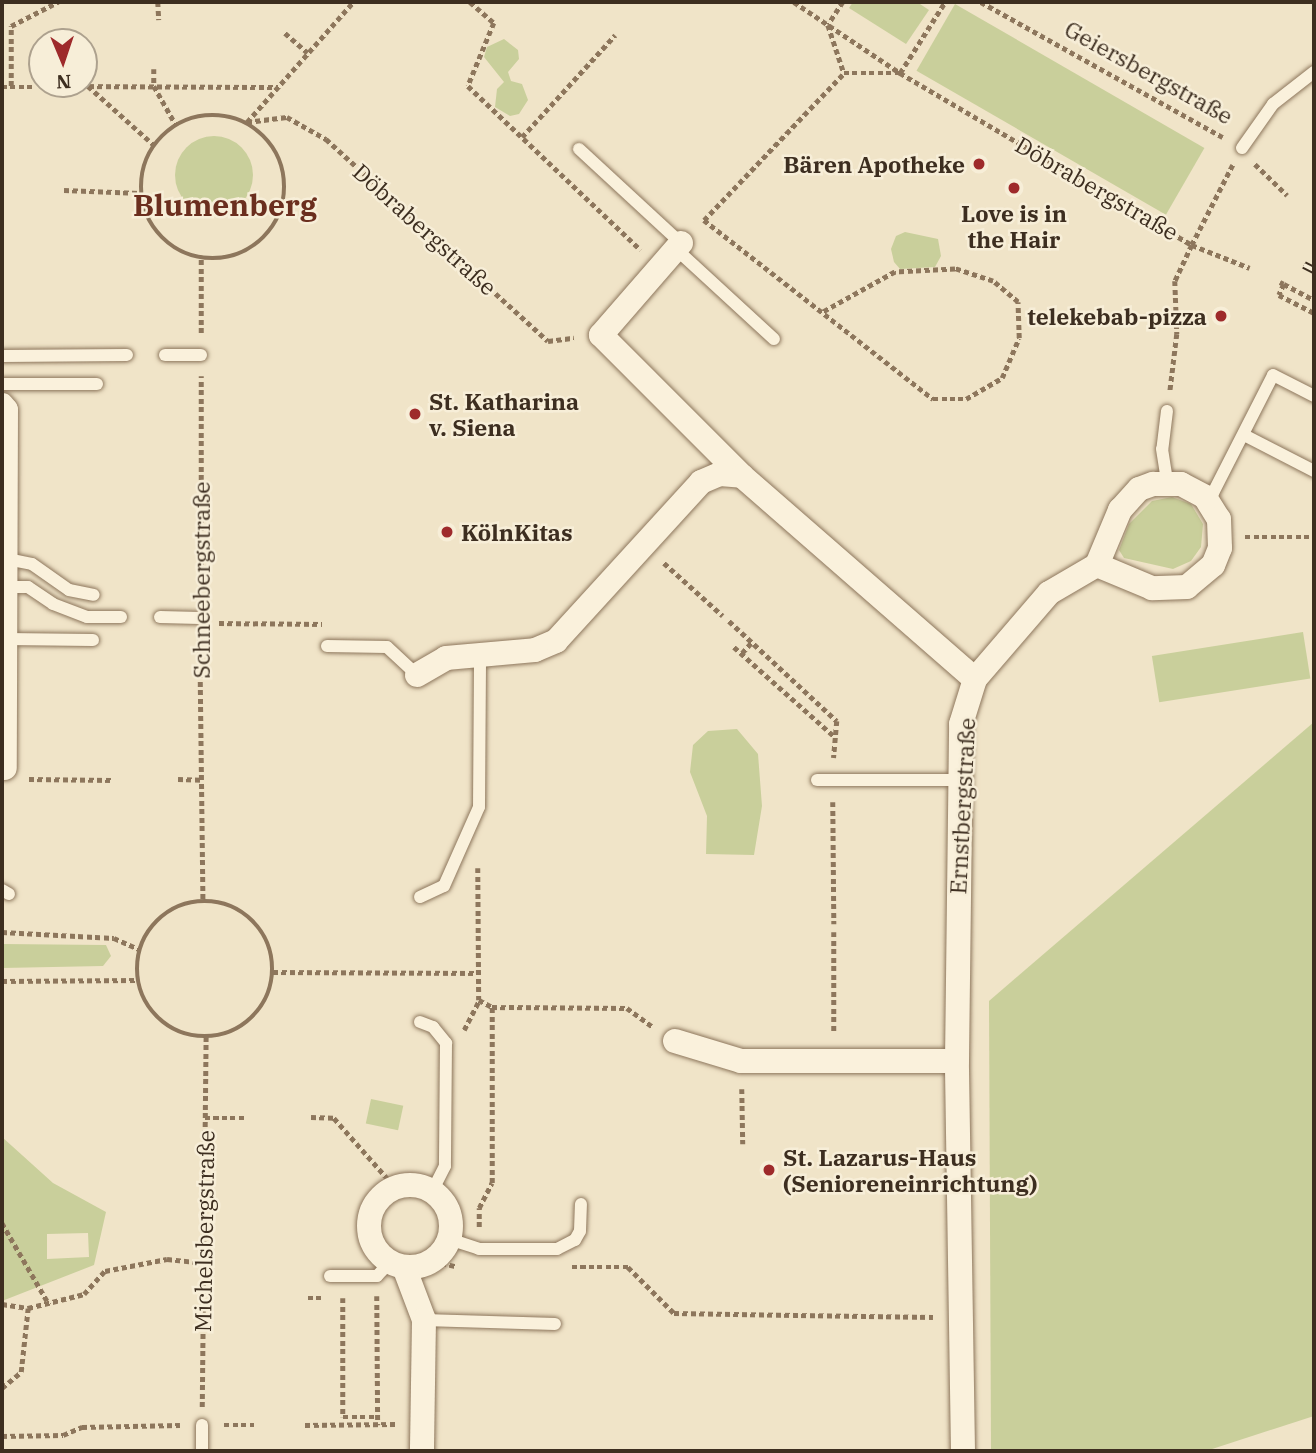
<!DOCTYPE html>
<html>
<head>
<meta charset="utf-8">
<style>
  body { margin:0 }
  #map { position:relative; width:1316px; height:1453px; overflow:hidden; background:#f0e4c8; font-family:"IBM Plex Serif",serif }
  div>[style] { position:absolute }
  .green>* { inset:0; background:#c9cf9b; transform-origin:0 0 }
  .round { border-radius:50% }
  .path>* { height:4.5px; margin-top:-2.25px; transform-origin:0; background:repeating-linear-gradient(90deg,#8d765c 0 5px,transparent 0 8.5px) }
  .path>.ring { margin:-2.25px; padding:0; box-sizing:content-box; background:none; border:4.5px solid #8d765c; border-radius:50% }
  .roads { filter:drop-shadow(0 0 2px #8d765c) drop-shadow(0 0 2px #8d765c) }
  .lane>* { height:12px; margin:-6px; padding:0 6px; transform-origin:6px; border-radius:6px; background:#faf1dc }
  .street>* { height:24px; margin:-12px; padding:0 12px; transform-origin:12px; border-radius:12px; background:#faf1dc }
  .street>.ring { margin:-12px; padding:0; box-sizing:content-box; background:none; border:24px solid #faf1dc; border-radius:50% }
  .rail>* { height:8px; margin-top:-4px; transform-origin:0; background:repeating-linear-gradient(90deg,#f7eed8 0 16px,#3d2e20 0 32px); box-sizing:border-box; border-block:2px solid #3d2e20 }
  .dots>* { width:19px; height:19px; translate:-50% -50%; box-sizing:border-box; border:4px solid #f7eed8; border-radius:50% }
  span { translate:-50% -50%; white-space:nowrap; text-align:center; line-height:1.15; -webkit-text-stroke:5px #f7eed8; paint-order:stroke }
  .street-label { font-size:23px; color:#3d2e20 }
  .poi-label { font-size:23px; color:#3d2e20; font-weight:700 }
  .right { translate:-100% -50%; text-align:right }
  .left { translate:0 -50%; text-align:left }
  .district-label { font-size:30px; color:#6b2e1e; font-weight:700 }
  .frame { position:absolute; inset:0; border:4px solid #3d2e20; pointer-events:none }
  .north { position:absolute; left:28px; top:28px; width:70px; height:70px; box-sizing:border-box; background:#f7eed8; border:2px solid #ada18e; border-radius:50%; rotate:178deg; font-size:19px; font-weight:700; line-height:28px; text-align:center; color:#3d2e20 }
  .north::after { content:''; display:block; margin:auto; width:24px; height:32px; background:#9e2a2b; clip-path:polygon(50% 0,100% 100%,50% 72%,0 100%) }
</style>
</head>
<body>
<div id="map">
  <div class="green">
    <div style="clip-path:polygon(853px 2px,917px 2px,929px 10px,906px 44px,849px 8px)"></div>
    <div style="left:955px;top:4px;width:288px;height:77px;rotate:30deg"></div>
    <div style="clip-path:polygon(504px 39px,518px 50px,519px 59px,508px 72px,511px 81px,522px 84px,528px 100px,519px 114px,510px 116px,495px 107px,497px 89px,504px 82px,484px 57px,487px 47px)"></div>
    <div class="round" style="left:175px;top:136px;width:78px;height:78px"></div>
    <div style="clip-path:polygon(905px 232px,938px 239px,941px 256px,935px 267px,900px 269px,894px 262px,891px 249px,896px 236px)"></div>
    <div style="clip-path:polygon(1172px 497px,1191px 504px,1203px 524px,1201px 547px,1191px 561px,1173px 569px,1124px 558px,1119px 550px,1129px 524px,1152px 501px)"></div>
    <div style="left:1303px;top:632px;width:47px;height:153px;rotate:81deg"></div>
    <div style="clip-path:polygon(1314px 722px,1314px 1416px,1206px 1451px,991px 1451px,989px 1001px)"></div>
    <div style="clip-path:polygon(737px 729px,758px 754px,762px 806px,754px 855px,706px 854px,707px 816px,690px 772px,693px 745px,708px 731px)"></div>
    <div style="clip-path:polygon(2px 944px,106px 945px,111px 956px,103px 966px,2px 968px)"></div>
    <div style="left:371px;top:1099px;width:33px;height:25px;rotate:12deg"></div>
    <div style="clip-path:polygon(evenodd,2px 1137px,53px 1183px,106px 1212px,94px 1265px,2px 1301px,2px 1137px,88px 1233px,89px 1257px,47px 1259px,47px 1234px,88px 1233px)"></div>
  </div>
  <div class="path">
    <div style="left:158px;top:2px;width:18px;rotate:87deg"></div>
    <div style="left:470px;top:2px;width:32px;rotate:41deg"></div>
    <div style="left:494px;top:23px;width:68px;rotate:112.4deg"></div>
    <div style="left:468px;top:86px;width:238px;rotate:43.5deg"></div>
    <div style="left:794px;top:2px;width:128px;rotate:33.8deg"></div>
    <div style="left:900px;top:73px;width:339px;rotate:30.5deg"></div>
    <div style="left:1192px;top:245px;width:40px;rotate:115deg"></div>
    <div style="left:1175px;top:281px;width:53px;rotate:87.8deg"></div>
    <div style="left:1177px;top:334px;width:58px;rotate:96.9deg"></div>
    <div style="left:843px;top:2px;width:27px;rotate:123deg"></div>
    <div style="left:828px;top:25px;width:51px;rotate:71.6deg"></div>
    <div style="left:981px;top:2px;width:277px;rotate:29.2deg"></div>
    <div style="left:285px;top:33px;width:30px;rotate:41deg"></div>
    <div style="left:88px;top:69px;width:17px;rotate:90deg"></div>
    <div style="left:88px;top:86px;width:89px;rotate:41.8deg"></div>
    <div style="left:154px;top:69px;width:17px;rotate:90deg"></div>
    <div style="left:154px;top:86px;width:45px;rotate:60.6deg"></div>
    <div style="left:11px;top:86px;width:60px;rotate:-90deg"></div>
    <div style="left:11px;top:26px;width:53px;rotate:-27.1deg"></div>
    <div style="left:72px;top:86px;width:206px;rotate:0.3deg"></div>
    <div style="left:2px;top:87px;width:31px"></div>
    <div class="ring" style="left:141px;top:115px;width:139.5px;height:139.5px"></div>
    <div style="left:247px;top:122px;width:40px;rotate:-7.1deg"></div>
    <div style="left:287px;top:117px;width:45px;rotate:29.4deg"></div>
    <div style="left:326px;top:139px;width:300px;rotate:42.3deg"></div>
    <div style="left:548px;top:341px;width:26px;rotate:-7deg"></div>
    <div style="left:247px;top:122px;width:160px;rotate:-48.5deg"></div>
    <div style="left:522px;top:137px;width:138px;rotate:-47.6deg"></div>
    <div style="left:1255px;top:164px;width:45px;rotate:44.1deg"></div>
    <div style="left:1233px;top:165px;width:90px;rotate:117.1deg"></div>
    <div style="left:1192px;top:245px;width:62px;rotate:21.6deg"></div>
    <div style="left:64px;top:190px;width:76px;rotate:2.3deg"></div>
    <div style="left:704px;top:220px;width:291px;rotate:38deg"></div>
    <div style="left:933px;top:399px;width:33px"></div>
    <div style="left:966px;top:399px;width:42px;rotate:-30.3deg"></div>
    <div style="left:1002px;top:378px;width:43px;rotate:-67deg"></div>
    <div style="left:1019px;top:338px;width:36px;rotate:-92deg"></div>
    <div style="left:1018px;top:302px;width:33px;rotate:-140deg"></div>
    <div style="left:993px;top:281px;width:40px;rotate:-162deg"></div>
    <div style="left:955px;top:269px;width:60px;rotate:177.1deg"></div>
    <div style="left:895px;top:272px;width:82px;rotate:150.9deg"></div>
    <div style="left:704px;top:220px;width:203px;rotate:-46.4deg"></div>
    <div style="left:844px;top:73px;width:56px"></div>
    <div style="left:900px;top:73px;width:84px;rotate:-57.6deg"></div>
    <div style="left:1280px;top:282px;width:4px;rotate:27deg"></div>
    <div style="left:1284px;top:284px;width:12px;rotate:114deg"></div>
    <div style="left:1279px;top:295px;width:39px;rotate:27deg"></div>
    <div style="left:1284px;top:284px;width:34px;rotate:28deg"></div>
    <div style="left:201px;top:333px;width:74px;rotate:-90deg"></div>
    <div style="left:1245px;top:537px;width:69px"></div>
    <div style="left:664px;top:563px;width:79px;rotate:41.9deg"></div>
    <div style="left:201px;top:599px;width:223px;rotate:-90deg"></div>
    <div style="left:729px;top:621px;width:147px;rotate:42.8deg"></div>
    <div style="left:837px;top:721px;width:37px;rotate:95deg"></div>
    <div style="left:219px;top:623px;width:103px;rotate:0.6deg"></div>
    <div style="left:200px;top:639px;width:261px;rotate:89.3deg"></div>
    <div style="left:734px;top:647px;width:135px;rotate:41.7deg"></div>
    <div style="left:742px;top:653px;width:15px;rotate:-48deg"></div>
    <div style="left:29px;top:779px;width:83px;rotate:0.7deg"></div>
    <div style="left:178px;top:779px;width:24px;rotate:2deg"></div>
    <div style="left:833px;top:802px;width:122px;rotate:89.5deg"></div>
    <div style="left:478px;top:868px;width:132px;rotate:89.6deg"></div>
    <div style="left:479px;top:1000px;width:15px;rotate:28deg"></div>
    <div style="left:492px;top:1007px;width:135px;rotate:0.4deg"></div>
    <div style="left:627px;top:1008px;width:31px;rotate:36deg"></div>
    <div class="ring" style="left:137px;top:901px;width:131.5px;height:131.5px"></div>
    <div style="left:2px;top:932px;width:112px;rotate:3.1deg"></div>
    <div style="left:114px;top:938px;width:27px;rotate:24deg"></div>
    <div style="left:834px;top:932px;width:100px;rotate:90deg"></div>
    <div style="left:273px;top:972px;width:204px;rotate:0.3deg"></div>
    <div style="left:2px;top:981px;width:136px;rotate:-0.4deg"></div>
    <div style="left:464px;top:1030px;width:34px;rotate:-63deg"></div>
    <div style="left:742px;top:1089px;width:55px;rotate:89deg"></div>
    <div style="left:311px;top:1117px;width:23px;rotate:2deg"></div>
    <div style="left:334px;top:1118px;width:92px;rotate:48.5deg"></div>
    <div style="left:205px;top:1118px;width:41px"></div>
    <div style="left:2px;top:1223px;width:94px;rotate:59.9deg"></div>
    <div style="left:479px;top:1227px;width:19px;rotate:-90deg"></div>
    <div style="left:479px;top:1208px;width:28px;rotate:-63deg"></div>
    <div style="left:492px;top:1183px;width:176px;rotate:-90deg"></div>
    <div style="left:433px;top:1261px;width:23px;rotate:13deg"></div>
    <div style="left:572px;top:1267px;width:56px"></div>
    <div style="left:628px;top:1267px;width:65px;rotate:45deg"></div>
    <div style="left:674px;top:1313px;width:259px;rotate:0.9deg"></div>
    <div style="left:377px;top:1296px;width:129px;rotate:89.6deg"></div>
    <div style="left:308px;top:1298px;width:16px"></div>
    <div style="left:343px;top:1298px;width:119px;rotate:90deg"></div>
    <div style="left:343px;top:1417px;width:35px"></div>
    <div style="left:2px;top:1304px;width:26px;rotate:9deg"></div>
    <div style="left:28px;top:1308px;width:58px;rotate:-14deg"></div>
    <div style="left:84px;top:1294px;width:31px;rotate:-48deg"></div>
    <div style="left:105px;top:1271px;width:63px;rotate:-11deg"></div>
    <div style="left:167px;top:1259px;width:37px;rotate:6deg"></div>
    <div style="left:2px;top:1388px;width:25px;rotate:-40deg"></div>
    <div style="left:21px;top:1372px;width:64px;rotate:-83.8deg"></div>
    <div style="left:202px;top:1407px;width:370px;rotate:-89.4deg"></div>
    <div style="left:224px;top:1425px;width:30px"></div>
    <div style="left:305px;top:1425px;width:90px;rotate:-0.6deg"></div>
    <div style="left:2px;top:1436px;width:61px;rotate:-0.9deg"></div>
    <div style="left:63px;top:1435px;width:21px;rotate:-23deg"></div>
    <div style="left:82px;top:1427px;width:98px;rotate:-1.2deg"></div>
  </div>
  <div class="roads">
    <div class="lane">
      <div style="left:1242px;top:148px;width:54px;rotate:-54.8deg"></div>
      <div style="left:1273px;top:104px;width:52px;rotate:-38deg"></div>
      <div style="left:579px;top:149px;width:139px;rotate:42.7deg"></div>
      <div style="left:676px;top:249px;width:133px;rotate:42.6deg"></div>
      <div style="left:165px;top:355px;width:36px"></div>
      <div style="left:2px;top:356px;width:125px;rotate:-0.5deg"></div>
      <div style="left:2px;top:384px;width:95px"></div>
      <div style="left:1167px;top:411px;width:38px;rotate:97deg"></div>
      <div style="left:1162px;top:449px;width:33px;rotate:81deg"></div>
      <div style="left:1244px;top:435px;width:79px;rotate:27.2deg"></div>
      <div style="left:1205px;top:497px;width:9px;rotate:-27deg"></div>
      <div style="left:1213px;top:493px;width:132px;rotate:-63deg"></div>
      <div style="left:1273px;top:375px;width:46px;rotate:27.1deg"></div>
      <div style="left:7px;top:559px;width:25px;rotate:11deg"></div>
      <div style="left:32px;top:564px;width:45px;rotate:35.1deg"></div>
      <div style="left:69px;top:590px;width:25px;rotate:11deg"></div>
      <div style="left:7px;top:587px;width:21px"></div>
      <div style="left:28px;top:587px;width:30px;rotate:34deg"></div>
      <div style="left:53px;top:604px;width:36px;rotate:21deg"></div>
      <div style="left:87px;top:617px;width:34px"></div>
      <div style="left:160px;top:617px;width:40px;rotate:1.4deg"></div>
      <div style="left:6px;top:639px;width:87px;rotate:0.7deg"></div>
      <div style="left:327px;top:646px;width:60px;rotate:1deg"></div>
      <div style="left:387px;top:647px;width:41px;rotate:43deg"></div>
      <div style="left:817px;top:780px;width:142px"></div>
      <div style="left:2px;top:890px;width:8px;rotate:30deg"></div>
      <div style="left:420px;top:897px;width:26px;rotate:-25deg"></div>
      <div style="left:444px;top:886px;width:86px;rotate:-66.1deg"></div>
      <div style="left:479px;top:807px;width:150px;rotate:-89.6deg"></div>
      <div style="left:420px;top:1022px;width:14px;rotate:21deg"></div>
      <div style="left:433px;top:1027px;width:21px;rotate:51deg"></div>
      <div style="left:446px;top:1043px;width:123px;rotate:90.5deg"></div>
      <div style="left:445px;top:1166px;width:28px;rotate:117deg"></div>
      <div style="left:449px;top:1239px;width:32px;rotate:18deg"></div>
      <div style="left:479px;top:1249px;width:78px"></div>
      <div style="left:557px;top:1249px;width:20px;rotate:-27deg"></div>
      <div style="left:575px;top:1240px;width:10px;rotate:-61deg"></div>
      <div style="left:580px;top:1231px;width:27px;rotate:-88deg"></div>
      <div style="left:330px;top:1276px;width:47px"></div>
      <div style="left:377px;top:1276px;width:19px;rotate:-47deg"></div>
      <div style="left:424px;top:1320px;width:131px;rotate:1.7deg"></div>
      <div style="left:202px;top:1451px;width:26px;rotate:-90deg"></div>
    </div>
    <div class="street">
      <div style="left:681px;top:243px;width:122px;rotate:131deg"></div>
      <div style="left:601px;top:335px;width:199px;rotate:45deg"></div>
      <div style="left:2px;top:405px;width:6px;rotate:51deg"></div>
      <div style="left:6px;top:410px;width:358px;rotate:90.2deg"></div>
      <div style="left:417px;top:675px;width:34px;rotate:-30deg"></div>
      <div style="left:446px;top:658px;width:89px;rotate:-5.1deg"></div>
      <div style="left:535px;top:650px;width:23px;rotate:-23deg"></div>
      <div style="left:556px;top:641px;width:215px;rotate:-47.6deg"></div>
      <div style="left:701px;top:482px;width:21px;rotate:-23deg"></div>
      <div style="left:720px;top:474px;width:22px;rotate:5deg"></div>
      <div style="left:742px;top:476px;width:309px;rotate:41.1deg"></div>
      <div style="left:675px;top:1041px;width:69px;rotate:16.9deg"></div>
      <div style="left:741px;top:1061px;width:216px"></div>
      <div class="ring" style="left:369px;top:1185px;width:58px;height:58px"></div>
      <div style="left:404px;top:1267px;width:57px;rotate:69.3deg"></div>
      <div style="left:424px;top:1320px;width:131px;rotate:90.9deg"></div>
      <div style="left:963px;top:1451px;width:390px;rotate:-90.9deg"></div>
      <div style="left:957px;top:1061px;width:337px;rotate:-89.3deg"></div>
      <div style="left:961px;top:724px;width:47px;rotate:-72.7deg"></div>
      <div style="left:975px;top:679px;width:113px;rotate:-49.3deg"></div>
      <div style="left:1049px;top:593px;width:56px;rotate:-30.3deg"></div>
      <div style="left:1097px;top:565px;width:60px;rotate:-67.3deg"></div>
      <div style="left:1120px;top:510px;width:28px;rotate:-48deg"></div>
      <div style="left:1139px;top:489px;width:15px;rotate:-20deg"></div>
      <div style="left:1153px;top:484px;width:28px"></div>
      <div style="left:1181px;top:484px;width:27px;rotate:28deg"></div>
      <div style="left:1205px;top:497px;width:26px;rotate:58deg"></div>
      <div style="left:1219px;top:519px;width:29px;rotate:88deg"></div>
      <div style="left:1220px;top:548px;width:18px;rotate:112deg"></div>
      <div style="left:1213px;top:565px;width:34px;rotate:140deg"></div>
      <div style="left:1187px;top:587px;width:35px;rotate:178deg"></div>
      <div style="left:1152px;top:588px;width:60px;rotate:-157.3deg"></div>
    </div>
  </div>
  <div class="rail">
    <div style="left:1304px;top:265px;width:11px;rotate:27deg"></div>
  </div>
  <div class="dots">
    <div style="left:979px;top:164px;background:#9e2a2b"></div>
    <div style="left:1014px;top:188px;background:#9e2a2b"></div>
    <div style="left:1221px;top:316px;background:#9e2a2b"></div>
    <div style="left:415px;top:414px;background:#9e2a2b"></div>
    <div style="left:447px;top:532px;background:#9e2a2b"></div>
    <div style="left:769px;top:1170px;background:#9e2a2b"></div>
  </div>
  <div class="street-label">
    <span style="left:1149px;top:72px;rotate:29deg">Geiersbergstraße</span>
    <span style="left:1097px;top:188px;rotate:30deg">Döbrabergstraße</span>
    <span style="left:425px;top:229px;rotate:42deg">Döbrabergstraße</span>
    <span style="left:201px;top:580px;rotate:-90deg">Schneebergstraße</span>
    <span style="left:962px;top:806px;rotate:-87deg">Ernstbergstraße</span>
    <span style="left:204px;top:1231px;rotate:-89deg">Michelsbergstraße</span>
  </div>
  <div class="poi-label">
    <span class="right" style="left:965px;top:164px">Bären Apotheke</span>
    <span style="left:1014px;top:226px">Love is in<br>the Hair</span>
    <span class="right" style="left:1207px;top:316px">telekebab-pizza</span>
    <span class="left" style="left:429px;top:414px">St. Katharina<br>v. Siena</span>
    <span class="left" style="left:461px;top:532px">KölnKitas</span>
    <span class="left" style="left:783px;top:1170px">St. Lazarus-Haus<br>(Senioreneinrichtung)</span>
  </div>
  <div class="district-label">
    <span style="left:225px;top:205px">Blumenberg</span>
  </div>
  <div class="frame"></div>
  <div class="north">N</div>
</div>
</body>
</html>
